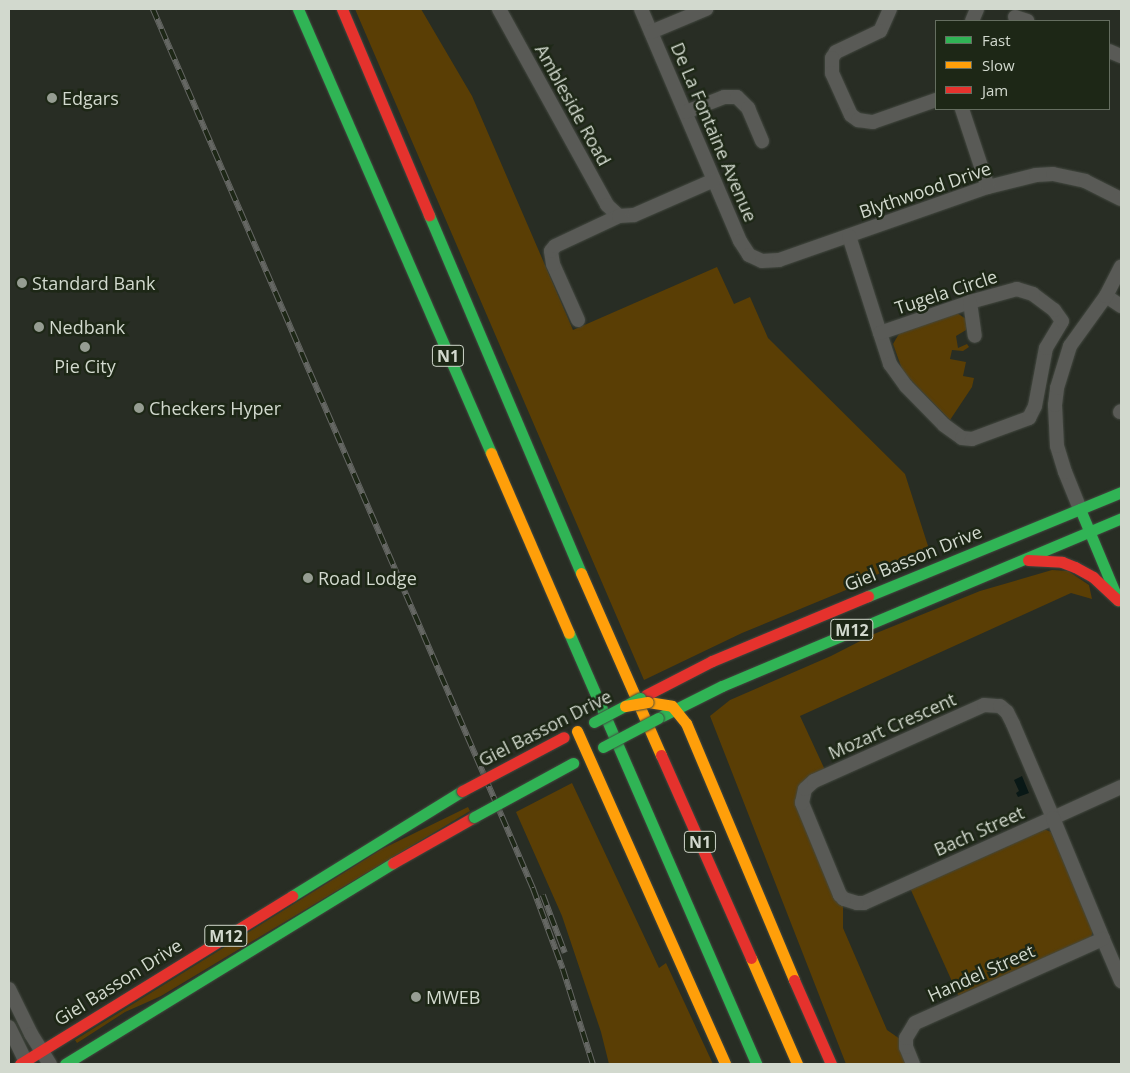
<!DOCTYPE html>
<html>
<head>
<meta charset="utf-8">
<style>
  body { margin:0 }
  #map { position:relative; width:1130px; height:1073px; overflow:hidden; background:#282d24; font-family:"Open Sans",sans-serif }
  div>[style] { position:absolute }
  .green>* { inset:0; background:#5a3e05 }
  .water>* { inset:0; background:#091816 }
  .roads { filter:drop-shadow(0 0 1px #434840) drop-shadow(0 0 1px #434840) }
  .street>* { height:14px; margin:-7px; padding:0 7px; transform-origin:7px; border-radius:7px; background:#595a56 }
  .fast>* { height:11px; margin:-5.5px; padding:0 5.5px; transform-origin:5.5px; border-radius:5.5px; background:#30b455 }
  .slow>* { height:11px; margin:-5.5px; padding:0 5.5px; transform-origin:5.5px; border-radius:5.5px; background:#ff9f0a }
  .jam>* { height:11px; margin:-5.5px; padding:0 5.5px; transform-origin:5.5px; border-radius:5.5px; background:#e5322d }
  .rail>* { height:5.5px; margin-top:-2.75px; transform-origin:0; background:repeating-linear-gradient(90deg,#1d2716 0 11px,#656763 0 22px); box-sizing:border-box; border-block:1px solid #656763 }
  .bridges { filter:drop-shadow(0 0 1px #434840) drop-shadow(0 0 1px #434840) }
  .fast-bridge>* { height:11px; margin:-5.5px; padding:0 5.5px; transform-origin:5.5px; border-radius:5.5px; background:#30b455 }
  .slow-bridge>* { height:11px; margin:-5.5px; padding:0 5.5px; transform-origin:5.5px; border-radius:5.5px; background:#ff9f0a }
  .jam-bridge>* { height:11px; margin:-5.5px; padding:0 5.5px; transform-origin:5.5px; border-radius:5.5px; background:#e5322d }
  .dots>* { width:14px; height:14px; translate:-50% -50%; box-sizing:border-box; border:2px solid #1d2716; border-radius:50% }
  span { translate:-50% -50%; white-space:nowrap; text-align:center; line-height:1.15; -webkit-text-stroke:5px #1d2716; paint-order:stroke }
  .shield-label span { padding:1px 4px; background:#1d2716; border:1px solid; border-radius:4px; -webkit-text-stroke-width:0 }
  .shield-label { font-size:16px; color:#d2d9ce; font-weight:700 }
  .poi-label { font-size:18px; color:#d2d9ce }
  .left { translate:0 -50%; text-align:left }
  .street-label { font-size:18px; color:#d2d9ce }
  .frame { position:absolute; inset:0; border:10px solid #d2d9ce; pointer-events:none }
  .legend { position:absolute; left:935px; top:20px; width:175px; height:90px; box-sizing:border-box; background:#1d2716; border:1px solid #656e60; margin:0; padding:6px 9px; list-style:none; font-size:15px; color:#d2d9ce }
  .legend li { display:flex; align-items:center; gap:10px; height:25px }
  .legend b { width:25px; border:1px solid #656e60 }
</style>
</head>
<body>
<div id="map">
  <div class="green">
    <div style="clip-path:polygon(355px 9px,421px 9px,472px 96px,573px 330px,717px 267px,734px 304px,750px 297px,768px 338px,905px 474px,929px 549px,846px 590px,742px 633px,644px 680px)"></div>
    <div style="clip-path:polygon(957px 313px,966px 319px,967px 326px,966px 330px,956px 336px,958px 348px,967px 344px,969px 347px,963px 351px,952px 350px,950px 359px,966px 362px,963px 376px,974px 378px,972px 387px,950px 420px,903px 372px,893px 344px,900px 332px)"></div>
    <div style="clip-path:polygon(1052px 570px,1068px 571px,1089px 585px,1092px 599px,1071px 593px,800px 716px,825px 770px,802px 785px,843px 904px,843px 928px,887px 1030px,900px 1039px,909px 1064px,846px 1064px,710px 716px,730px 700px,831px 656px,874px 634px,980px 591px)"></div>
    <div style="clip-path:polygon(572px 783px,659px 968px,666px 963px,713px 1064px,609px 1064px,601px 1032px,562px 916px,516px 812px)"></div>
    <div style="clip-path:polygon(468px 807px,470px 811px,161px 996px,125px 1012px,77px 1043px,75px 1040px,382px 849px)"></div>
    <div style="clip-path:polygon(1044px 829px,1051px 832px,1093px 931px,1091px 937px,959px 997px,910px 888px)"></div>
  </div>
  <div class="water">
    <div style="clip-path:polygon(1022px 776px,1029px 793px,1018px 797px,1016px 793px,1019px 791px,1014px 780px)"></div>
  </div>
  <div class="roads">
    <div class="street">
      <div style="left:499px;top:9px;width:224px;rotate:61.1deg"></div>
      <div style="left:607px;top:205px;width:16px;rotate:43deg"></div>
      <div style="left:641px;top:9px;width:252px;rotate:66.9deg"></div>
      <div style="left:740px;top:241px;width:17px;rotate:57deg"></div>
      <div style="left:749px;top:255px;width:14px;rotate:25deg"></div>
      <div style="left:762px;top:261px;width:17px;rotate:-3deg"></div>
      <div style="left:779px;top:260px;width:221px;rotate:-19.3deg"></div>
      <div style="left:988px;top:187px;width:49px;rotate:-14deg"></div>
      <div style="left:1036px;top:175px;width:17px;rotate:-3deg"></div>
      <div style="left:1053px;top:174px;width:33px;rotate:12deg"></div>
      <div style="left:1085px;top:181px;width:40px;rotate:26.6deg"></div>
      <div style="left:890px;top:9px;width:24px;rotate:114deg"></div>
      <div style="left:880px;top:31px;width:49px;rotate:154.5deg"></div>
      <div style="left:836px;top:52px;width:7px;rotate:124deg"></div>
      <div style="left:832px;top:58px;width:15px;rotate:90deg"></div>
      <div style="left:832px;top:73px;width:46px;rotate:65.7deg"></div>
      <div style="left:851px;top:115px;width:9px;rotate:36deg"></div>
      <div style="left:858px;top:120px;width:15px;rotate:8deg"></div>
      <div style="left:873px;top:122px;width:67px;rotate:-19.2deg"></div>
      <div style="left:1015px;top:17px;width:13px;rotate:18deg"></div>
      <div style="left:972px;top:21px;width:13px;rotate:-67deg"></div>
      <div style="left:651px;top:32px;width:60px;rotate:-22.7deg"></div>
      <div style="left:1109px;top:51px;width:13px;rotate:23deg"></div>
      <div style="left:962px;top:109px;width:82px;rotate:71.6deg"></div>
      <div style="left:686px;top:112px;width:41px;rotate:-21.5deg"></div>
      <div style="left:724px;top:97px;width:13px"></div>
      <div style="left:737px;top:97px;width:16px;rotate:45deg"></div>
      <div style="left:748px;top:108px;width:36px;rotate:67deg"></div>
      <div style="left:849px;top:236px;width:102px;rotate:72.3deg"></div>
      <div style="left:880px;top:333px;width:33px;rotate:72deg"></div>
      <div style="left:890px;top:364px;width:27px;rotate:54deg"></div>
      <div style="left:906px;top:386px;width:54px;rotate:45.7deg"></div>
      <div style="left:944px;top:425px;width:22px;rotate:36deg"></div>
      <div style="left:962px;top:438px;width:10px;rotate:6deg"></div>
      <div style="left:972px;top:439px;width:61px;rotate:-20.2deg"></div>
      <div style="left:1029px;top:418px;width:13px;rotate:-63deg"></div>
      <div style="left:1035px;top:406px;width:59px;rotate:-79.3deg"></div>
      <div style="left:1046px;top:348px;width:31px;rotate:-59deg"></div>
      <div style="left:1062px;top:321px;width:14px;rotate:-126deg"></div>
      <div style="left:1054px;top:310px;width:26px;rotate:-143deg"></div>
      <div style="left:1033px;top:294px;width:17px;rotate:-163deg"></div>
      <div style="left:1017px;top:289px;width:49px;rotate:164.5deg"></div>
      <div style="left:970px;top:302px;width:95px;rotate:161deg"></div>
      <div style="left:1106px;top:296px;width:18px;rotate:34deg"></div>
      <div style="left:970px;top:302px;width:34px;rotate:82deg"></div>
      <div style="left:578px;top:320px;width:61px;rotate:-114.1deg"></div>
      <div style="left:553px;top:264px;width:13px;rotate:-99deg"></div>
      <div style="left:551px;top:251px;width:6px;rotate:-51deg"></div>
      <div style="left:555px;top:246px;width:71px;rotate:-25.1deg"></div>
      <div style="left:619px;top:216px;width:15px;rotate:-4deg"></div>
      <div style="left:634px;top:215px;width:87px;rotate:-23.6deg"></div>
      <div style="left:1120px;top:412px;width:1px;rotate:-45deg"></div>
      <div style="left:1080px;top:509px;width:40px;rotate:-112deg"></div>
      <div style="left:1065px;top:472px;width:27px;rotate:-107deg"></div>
      <div style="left:1057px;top:446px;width:41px;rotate:-92.8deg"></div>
      <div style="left:1055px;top:405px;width:17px;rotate:-83deg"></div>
      <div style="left:1057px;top:388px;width:44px;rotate:-72.8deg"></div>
      <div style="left:1070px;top:346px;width:62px;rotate:-54.2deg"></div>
      <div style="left:1106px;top:296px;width:33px;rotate:-63deg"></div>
      <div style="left:1121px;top:787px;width:75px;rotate:155.5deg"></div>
      <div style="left:1053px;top:818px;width:207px;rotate:155.8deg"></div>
      <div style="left:864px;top:903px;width:7px;rotate:180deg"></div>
      <div style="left:857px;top:903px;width:14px;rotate:-163deg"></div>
      <div style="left:844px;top:899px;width:6px;rotate:-135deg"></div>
      <div style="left:840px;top:895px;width:100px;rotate:-112.4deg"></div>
      <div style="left:802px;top:803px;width:14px;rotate:-78deg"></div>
      <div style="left:805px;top:789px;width:12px;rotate:-42deg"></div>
      <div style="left:814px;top:781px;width:186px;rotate:-24.1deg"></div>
      <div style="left:984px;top:705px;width:16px;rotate:4deg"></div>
      <div style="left:1000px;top:706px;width:9px;rotate:41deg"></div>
      <div style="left:1007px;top:712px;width:13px;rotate:63deg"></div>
      <div style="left:1013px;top:724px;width:102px;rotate:66.9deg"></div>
      <div style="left:1053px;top:818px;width:131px;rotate:67.5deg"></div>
      <div style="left:1103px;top:939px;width:46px;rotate:66.8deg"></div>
      <div style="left:9px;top:989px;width:50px;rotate:63.9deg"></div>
      <div style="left:31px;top:1034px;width:36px;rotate:58deg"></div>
      <div style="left:9px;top:1027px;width:41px;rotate:64.1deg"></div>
      <div style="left:913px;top:1064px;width:18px;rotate:-112deg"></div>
      <div style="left:906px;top:1047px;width:9px;rotate:-90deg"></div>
      <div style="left:906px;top:1038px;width:17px;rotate:-59deg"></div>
      <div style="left:915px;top:1023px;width:206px;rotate:-24.1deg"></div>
    </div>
    <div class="fast">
      <div style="left:298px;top:9px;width:484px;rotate:66.5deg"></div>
      <div style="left:429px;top:215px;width:389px;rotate:67deg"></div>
      <div style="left:1080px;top:509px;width:99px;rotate:67.3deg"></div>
      <div style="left:868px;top:596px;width:274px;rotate:-22.3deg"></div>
      <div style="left:569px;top:633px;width:470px;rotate:66.5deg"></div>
      <div style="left:662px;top:716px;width:67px;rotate:-26.6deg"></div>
      <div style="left:722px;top:686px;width:433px;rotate:-22.8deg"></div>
      <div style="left:292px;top:896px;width:200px;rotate:-31.7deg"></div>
      <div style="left:65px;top:1064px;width:385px;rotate:-31.5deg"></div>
    </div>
    <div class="slow">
      <div style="left:491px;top:453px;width:196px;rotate:66.6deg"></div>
      <div style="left:581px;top:573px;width:199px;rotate:66.3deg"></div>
      <div style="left:648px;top:702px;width:24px;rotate:9deg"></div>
      <div style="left:672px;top:706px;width:22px;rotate:51deg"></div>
      <div style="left:686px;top:723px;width:279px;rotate:67.2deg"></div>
      <div style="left:577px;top:731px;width:364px;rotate:66deg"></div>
      <div style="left:751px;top:958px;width:116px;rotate:66.5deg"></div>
    </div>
    <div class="jam">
      <div style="left:342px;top:9px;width:224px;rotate:67.1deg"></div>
      <div style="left:1028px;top:560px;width:34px;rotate:3deg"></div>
      <div style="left:1062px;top:562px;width:14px;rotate:21deg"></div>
      <div style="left:1075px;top:567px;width:21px;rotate:29deg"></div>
      <div style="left:1093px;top:577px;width:34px;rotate:43deg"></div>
      <div style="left:646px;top:695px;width:74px;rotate:-27.3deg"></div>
      <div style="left:712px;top:661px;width:169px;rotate:-22.6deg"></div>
      <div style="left:661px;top:755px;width:222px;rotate:66.1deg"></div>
      <div style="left:393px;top:863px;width:93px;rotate:-29.6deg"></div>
      <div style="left:794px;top:980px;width:92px;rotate:66.2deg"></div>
      <div style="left:20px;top:1064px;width:320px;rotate:-31.7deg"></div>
    </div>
  </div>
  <div class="rail">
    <div style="left:153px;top:9px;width:958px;rotate:66.62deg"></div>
    <div style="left:533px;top:888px;width:86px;rotate:69.7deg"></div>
    <div style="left:563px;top:969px;width:100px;rotate:72.5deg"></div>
    <div style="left:543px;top:895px;width:62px;rotate:69.2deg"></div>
  </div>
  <div class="bridges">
    <div class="fast-bridge">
      <div style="left:594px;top:722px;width:52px;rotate:-27.6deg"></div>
      <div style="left:603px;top:747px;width:62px;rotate:-27.8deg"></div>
      <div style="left:474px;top:817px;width:113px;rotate:-28.6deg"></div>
    </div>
    <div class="slow-bridge">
      <div style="left:625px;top:706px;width:23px;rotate:-10deg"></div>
    </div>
    <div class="jam-bridge">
      <div style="left:462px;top:791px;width:115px;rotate:-27.9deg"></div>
    </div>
  </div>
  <div class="dots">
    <div style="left:52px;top:98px;background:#969d92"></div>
    <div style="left:22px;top:283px;background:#969d92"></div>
    <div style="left:39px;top:327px;background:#969d92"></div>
    <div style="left:85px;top:347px;background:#969d92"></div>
    <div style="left:139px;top:408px;background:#969d92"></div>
    <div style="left:308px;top:578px;background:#969d92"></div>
    <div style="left:416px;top:997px;background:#969d92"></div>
  </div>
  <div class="shield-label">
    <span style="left:448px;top:356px">N1</span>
    <span style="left:852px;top:630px">M12</span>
    <span style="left:700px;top:842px">N1</span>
    <span style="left:226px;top:936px">M12</span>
  </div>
  <div class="poi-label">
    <span class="left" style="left:62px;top:98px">Edgars</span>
    <span class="left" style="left:32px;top:283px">Standard Bank</span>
    <span class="left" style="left:49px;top:327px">Nedbank</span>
    <span style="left:85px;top:366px">Pie City</span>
    <span class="left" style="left:149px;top:408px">Checkers Hyper</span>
    <span class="left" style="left:318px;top:578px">Road Lodge</span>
    <span class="left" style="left:426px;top:997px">MWEB</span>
  </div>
  <div class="street-label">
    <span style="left:573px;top:105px;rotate:61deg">Ambleside Road</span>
    <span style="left:714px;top:132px;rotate:67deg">De La Fontaine Avenue</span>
    <span style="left:925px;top:190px;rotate:-19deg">Blythwood Drive</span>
    <span style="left:946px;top:292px;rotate:-18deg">Tugela Circle</span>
    <span style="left:913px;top:558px;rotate:-22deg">Giel Basson Drive</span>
    <span style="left:892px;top:726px;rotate:-24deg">Mozart Crescent</span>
    <span style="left:545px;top:728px;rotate:-27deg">Giel Basson Drive</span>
    <span style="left:979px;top:831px;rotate:-24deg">Bach Street</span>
    <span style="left:981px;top:973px;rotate:-24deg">Handel Street</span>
    <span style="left:118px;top:982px;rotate:-32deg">Giel Basson Drive</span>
  </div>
  <div class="frame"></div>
  <ul class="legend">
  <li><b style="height:6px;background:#30b455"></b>Fast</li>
  <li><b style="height:6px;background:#ff9f0a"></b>Slow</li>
  <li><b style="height:6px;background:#e5322d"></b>Jam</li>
  </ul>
</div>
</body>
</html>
